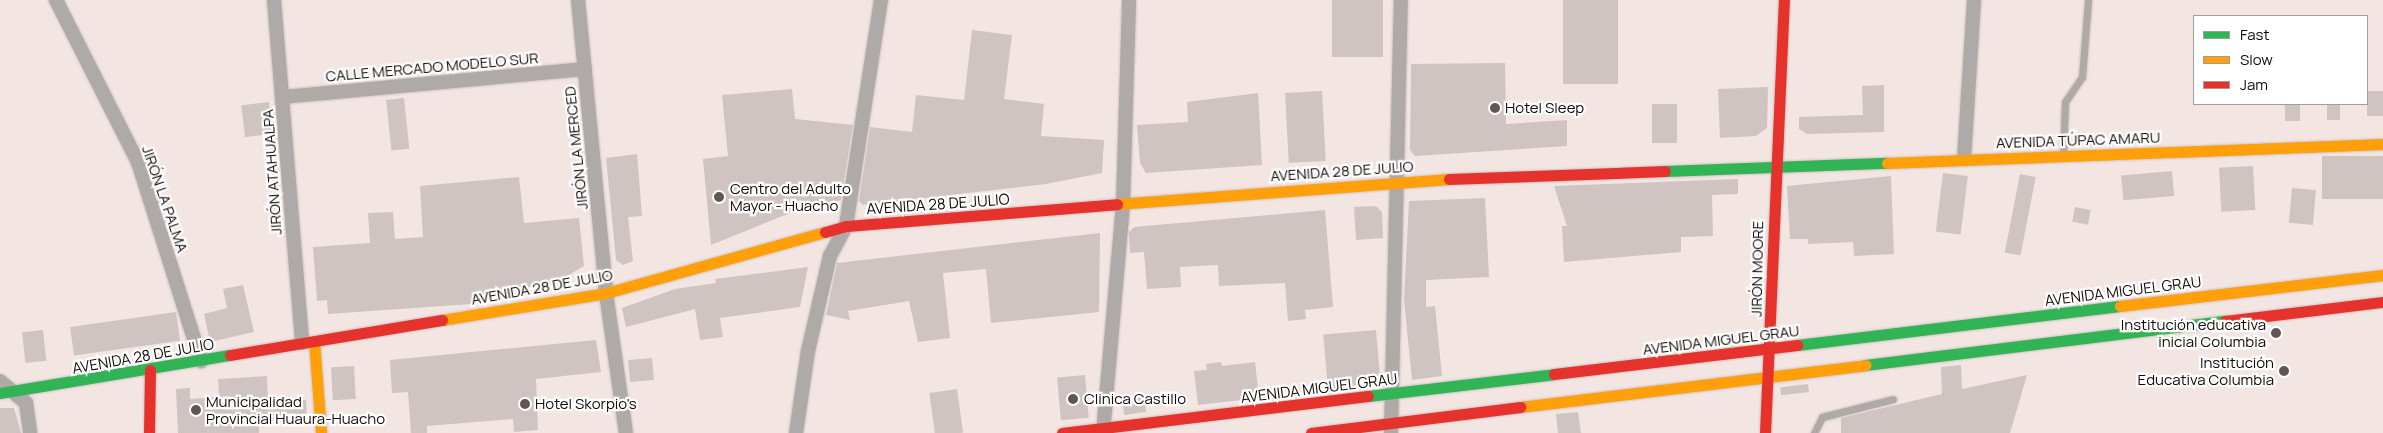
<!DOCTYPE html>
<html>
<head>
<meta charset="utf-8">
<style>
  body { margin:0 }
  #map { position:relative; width:2383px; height:433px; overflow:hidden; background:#f3e5e2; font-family:Manrope,sans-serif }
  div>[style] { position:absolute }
  .building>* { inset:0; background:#cfc4c2; transform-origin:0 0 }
  .roads { filter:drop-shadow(0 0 1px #cdc3c1) drop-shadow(0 0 1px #cdc3c1) }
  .lane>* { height:7px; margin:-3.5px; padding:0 3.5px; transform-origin:3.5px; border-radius:3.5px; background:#afa9a7 }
  .street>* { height:14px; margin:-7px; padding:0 7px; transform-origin:7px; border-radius:7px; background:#afa9a7 }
  .fast>* { height:11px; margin:-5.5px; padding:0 5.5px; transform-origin:5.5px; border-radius:5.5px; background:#30b455 }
  .slow>* { height:11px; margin:-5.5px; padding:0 5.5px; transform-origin:5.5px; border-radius:5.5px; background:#ff9f0a }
  .jam>* { height:11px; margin:-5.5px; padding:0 5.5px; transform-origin:5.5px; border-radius:5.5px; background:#e5322d }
  .dots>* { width:14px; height:14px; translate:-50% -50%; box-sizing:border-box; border:2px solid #fff; border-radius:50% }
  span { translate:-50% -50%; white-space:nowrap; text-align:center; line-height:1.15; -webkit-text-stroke:4.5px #fff; paint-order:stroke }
  .street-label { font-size:15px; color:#110907 }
  .poi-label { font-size:15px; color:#110907 }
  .left { translate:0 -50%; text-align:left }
  .right { translate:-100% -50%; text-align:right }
  .legend { position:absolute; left:2193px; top:15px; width:175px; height:90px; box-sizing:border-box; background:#fff; border:1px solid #a09d9c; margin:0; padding:6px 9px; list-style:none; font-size:15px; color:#110907 }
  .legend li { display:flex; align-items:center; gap:10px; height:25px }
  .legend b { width:25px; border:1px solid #a09d9c }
</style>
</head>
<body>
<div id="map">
  <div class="building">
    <div style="left:1332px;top:0;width:51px;height:57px"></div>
    <div style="left:1563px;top:0;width:55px;height:84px"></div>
    <div style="clip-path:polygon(972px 30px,1012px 35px,1004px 99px,1044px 104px,1041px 136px,1104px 140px,1102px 173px,1046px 184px,863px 205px,859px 201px,870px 127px,912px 132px,916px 95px,964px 100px)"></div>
    <div style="clip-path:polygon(1505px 63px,1506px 124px,1567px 120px,1567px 146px,1415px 156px,1410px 150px,1411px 64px)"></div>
    <div style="clip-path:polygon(1884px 85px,1884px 132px,1807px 134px,1799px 129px,1799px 117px,1863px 115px,1862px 86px)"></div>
    <div style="clip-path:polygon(1768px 87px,1767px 128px,1756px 136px,1720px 138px,1718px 89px)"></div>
    <div style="clip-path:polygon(792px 89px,795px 119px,853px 125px,841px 200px,790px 213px,711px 245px,703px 159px,728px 156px,722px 95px)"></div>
    <div style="left:1322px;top:91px;width:70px;height:37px;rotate:87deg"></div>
    <div style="left:2367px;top:91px;width:16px;height:25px"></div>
    <div style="clip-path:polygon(1258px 93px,1262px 165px,1146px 173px,1140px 163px,1137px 125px,1188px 122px,1187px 102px)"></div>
    <div style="left:404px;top:98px;width:51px;height:18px;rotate:84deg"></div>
    <div style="left:269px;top:102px;width:32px;height:28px;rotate:83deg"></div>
    <div style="left:1652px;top:104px;width:25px;height:39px"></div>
    <div style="left:2285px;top:104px;width:15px;height:17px"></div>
    <div style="left:2327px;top:104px;width:13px;height:16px"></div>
    <div style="clip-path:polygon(637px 154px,642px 216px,628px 217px,633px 261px,623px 265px,616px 260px,606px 158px)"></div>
    <div style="left:2383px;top:156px;width:43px;height:61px;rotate:90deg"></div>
    <div style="left:2253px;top:166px;width:44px;height:34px;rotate:87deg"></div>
    <div style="left:2172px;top:171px;width:25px;height:51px;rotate:85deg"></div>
    <div style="left:1943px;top:173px;width:25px;height:59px;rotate:7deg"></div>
    <div style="left:2020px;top:174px;width:16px;height:80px;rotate:11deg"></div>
    <div style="clip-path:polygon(1891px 176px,1894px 254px,1854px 256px,1853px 242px,1808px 244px,1808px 239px,1790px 239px,1787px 186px)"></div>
    <div style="clip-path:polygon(519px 177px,524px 223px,579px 218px,584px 266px,552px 285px,485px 292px,486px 301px,471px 304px,328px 314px,327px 300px,317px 301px,313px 247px,370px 243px,368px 213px,393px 212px,395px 239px,423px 237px,420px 186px)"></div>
    <div style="clip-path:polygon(1738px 179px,1738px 194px,1712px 195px,1713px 236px,1681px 237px,1681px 252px,1564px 262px,1562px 226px,1567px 226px,1554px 186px)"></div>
    <div style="left:2292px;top:188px;width:24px;height:35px;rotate:5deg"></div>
    <div style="clip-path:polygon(1485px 198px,1489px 277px,1426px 280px,1426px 307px,1435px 306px,1442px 376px,1412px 380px,1404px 300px,1409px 201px)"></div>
    <div style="clip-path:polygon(1376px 206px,1382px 212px,1383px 238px,1356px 240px,1354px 207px)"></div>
    <div style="left:2075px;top:207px;width:16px;height:15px;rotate:11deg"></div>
    <div style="clip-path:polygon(1325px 210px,1333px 307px,1305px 310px,1306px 319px,1288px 321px,1285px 283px,1219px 286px,1218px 265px,1180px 267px,1181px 287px,1147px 289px,1144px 252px,1130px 253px,1129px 232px,1134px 227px)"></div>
    <div style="clip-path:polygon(1100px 233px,1099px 312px,991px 323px,986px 269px,943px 273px,950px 338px,918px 342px,909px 301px,848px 311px,850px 320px,826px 315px,837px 263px)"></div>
    <div style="clip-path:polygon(808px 267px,800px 307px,720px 318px,723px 337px,700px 340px,695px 309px,626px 327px,622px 308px,675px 289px,716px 283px,715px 279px)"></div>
    <div style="clip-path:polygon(243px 285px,254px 332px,210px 342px,204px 314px,227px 308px,223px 289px)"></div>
    <div style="left:176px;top:312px;width:29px;height:107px;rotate:82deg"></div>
    <div style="left:43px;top:330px;width:31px;height:21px;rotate:84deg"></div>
    <div style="left:1376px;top:330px;width:54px;height:53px;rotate:85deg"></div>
    <div style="clip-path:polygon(596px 340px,601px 372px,536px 379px,538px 430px,514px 432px,513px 419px,427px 426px,427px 433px,411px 433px,408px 392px,392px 393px,390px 360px)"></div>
    <div style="left:652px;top:358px;width:22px;height:24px;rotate:85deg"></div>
    <div style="clip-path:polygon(1221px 362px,1222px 366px,1255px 362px,1259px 398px,1198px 405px,1194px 371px,1207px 370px,1206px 364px)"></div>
    <div style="clip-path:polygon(1961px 365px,1962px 389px,2027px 375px,2010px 433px,1841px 433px,1841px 418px,1942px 394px,1941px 367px)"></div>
    <div style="left:354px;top:366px;width:33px;height:23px;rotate:87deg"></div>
    <div style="left:1085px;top:375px;width:43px;height:28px;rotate:85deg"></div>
    <div style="clip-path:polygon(267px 376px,268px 402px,306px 400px,307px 418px,259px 421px,259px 433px,178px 433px,176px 389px,190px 388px,190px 399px,219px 397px,218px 379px)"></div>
    <div style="left:1808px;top:384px;width:8px;height:28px;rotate:83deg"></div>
    <div style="left:957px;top:389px;width:44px;height:28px;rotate:82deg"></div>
    <div style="left:1144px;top:397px;width:15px;height:22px;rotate:82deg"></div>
    <div style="clip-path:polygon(0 408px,14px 408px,21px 433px,0 433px)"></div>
    <div style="clip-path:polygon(1578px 412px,1581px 433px,1558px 433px,1556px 414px)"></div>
  </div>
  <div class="roads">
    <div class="lane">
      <div style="left:2063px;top:155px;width:53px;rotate:-87.8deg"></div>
      <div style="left:2065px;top:102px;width:30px;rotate:-56deg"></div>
      <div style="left:2082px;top:77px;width:77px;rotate:-85.5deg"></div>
      <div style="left:1814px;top:433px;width:18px;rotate:-63deg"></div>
      <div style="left:1822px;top:417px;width:73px;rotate:-14.2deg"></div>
    </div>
    <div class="street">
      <div style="left:56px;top:0;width:182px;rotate:63.2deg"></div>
      <div style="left:138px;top:162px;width:209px;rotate:72.4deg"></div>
      <div style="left:274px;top:0;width:344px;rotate:85.3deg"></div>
      <div style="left:578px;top:0;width:294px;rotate:84.5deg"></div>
      <div style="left:606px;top:293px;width:141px;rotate:81.9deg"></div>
      <div style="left:283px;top:97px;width:303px;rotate:-5.3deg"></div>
      <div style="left:1964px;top:159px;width:159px;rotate:-86.4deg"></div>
      <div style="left:0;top:381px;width:34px;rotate:40deg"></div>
      <div style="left:26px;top:403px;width:30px;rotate:82deg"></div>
      <div style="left:796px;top:433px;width:83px;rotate:-81.7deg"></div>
      <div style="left:808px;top:351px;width:98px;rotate:-77deg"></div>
      <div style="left:830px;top:256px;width:34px;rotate:-62deg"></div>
      <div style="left:846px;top:226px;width:229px;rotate:-81.2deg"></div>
      <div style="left:1103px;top:433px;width:230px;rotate:-85deg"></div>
      <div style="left:1123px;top:204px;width:204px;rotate:-88.3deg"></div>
      <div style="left:1391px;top:433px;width:433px;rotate:-88.7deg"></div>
    </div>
    <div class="fast">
      <div style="left:1665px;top:171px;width:222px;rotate:-2.1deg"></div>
      <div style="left:1797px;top:345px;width:325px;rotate:-6.9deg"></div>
      <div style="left:1865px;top:365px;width:363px;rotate:-7deg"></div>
      <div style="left:0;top:393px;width:233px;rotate:-9.4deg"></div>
      <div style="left:1368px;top:396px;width:187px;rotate:-6.7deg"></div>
    </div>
    <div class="slow">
      <div style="left:1887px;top:163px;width:496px;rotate:-2.2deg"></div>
      <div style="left:1117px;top:204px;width:333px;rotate:-4.3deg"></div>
      <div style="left:2120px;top:306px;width:265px;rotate:-6.7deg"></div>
      <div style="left:442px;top:320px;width:166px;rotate:-9.3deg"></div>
      <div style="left:606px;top:293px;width:227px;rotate:-15.6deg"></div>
      <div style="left:314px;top:341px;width:92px;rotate:85.6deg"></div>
      <div style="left:1520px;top:407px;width:348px;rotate:-6.9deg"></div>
    </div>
    <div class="jam">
      <div style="left:1449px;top:179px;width:216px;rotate:-2.1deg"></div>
      <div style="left:825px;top:232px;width:22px;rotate:-16deg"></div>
      <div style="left:846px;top:226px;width:272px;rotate:-4.6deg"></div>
      <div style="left:2225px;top:321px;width:159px;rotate:-6.9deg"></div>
      <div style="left:230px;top:355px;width:215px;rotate:-9.4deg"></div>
      <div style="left:1554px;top:374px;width:245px;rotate:-6.8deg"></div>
      <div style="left:149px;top:433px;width:63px;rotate:-89.1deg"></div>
      <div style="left:1062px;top:433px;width:308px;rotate:-6.9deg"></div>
      <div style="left:1311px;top:433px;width:211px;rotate:-7.1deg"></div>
      <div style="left:1765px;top:433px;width:433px;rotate:-87.5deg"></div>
    </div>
  </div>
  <div class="dots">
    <div style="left:1495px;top:108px;background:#605654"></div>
    <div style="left:719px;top:197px;background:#605654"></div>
    <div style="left:2276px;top:333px;background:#605654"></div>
    <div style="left:2284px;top:371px;background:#605654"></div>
    <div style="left:1073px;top:399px;background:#605654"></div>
    <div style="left:525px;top:404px;background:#605654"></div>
    <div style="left:196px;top:410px;background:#605654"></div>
  </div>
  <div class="street-label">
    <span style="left:432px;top:67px;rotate:-5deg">CALLE MERCADO MODELO SUR</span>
    <span style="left:2078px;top:140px;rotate:-2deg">AVENIDA TÚPAC AMARU</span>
    <span style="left:576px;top:148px;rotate:-96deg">JIRÓN LA MERCED</span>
    <span style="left:1342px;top:171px;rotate:-4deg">AVENIDA 28 DE JULIO</span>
    <span style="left:272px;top:172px;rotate:-94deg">JIRÓN ATAHUALPA</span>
    <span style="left:165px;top:199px;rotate:71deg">JIRÓN LA PALMA</span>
    <span style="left:938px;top:204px;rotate:-4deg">AVENIDA 28 DE JULIO</span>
    <span style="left:1757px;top:269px;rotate:-89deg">JIRÓN MOORE</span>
    <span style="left:542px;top:287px;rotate:-10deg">AVENIDA 28 DE JULIO</span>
    <span style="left:2123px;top:291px;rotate:-7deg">AVENIDA MIGUEL GRAU</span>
    <span style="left:1721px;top:340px;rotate:-7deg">AVENIDA MIGUEL GRAU</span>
    <span style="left:143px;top:356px;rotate:-10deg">AVENIDA 28 DE JULIO</span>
    <span style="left:1319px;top:388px;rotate:-7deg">AVENIDA MIGUEL GRAU</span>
  </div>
  <div class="poi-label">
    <span class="left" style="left:1505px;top:108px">Hotel Sleep</span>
    <span class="left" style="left:730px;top:197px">Centro del Adulto<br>Mayor - Huacho</span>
    <span class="right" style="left:2266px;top:333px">Institución educativa<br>inicial Columbia</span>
    <span class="right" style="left:2274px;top:371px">Institución<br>Educativa Columbia</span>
    <span class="left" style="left:1084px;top:399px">Clinica Castillo</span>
    <span class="left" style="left:206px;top:410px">Municipalidad<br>Provincial Huaura-Huacho</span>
    <span class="left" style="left:535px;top:404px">Hotel Skorpio's</span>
  </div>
  <ul class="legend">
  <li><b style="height:6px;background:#30b455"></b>Fast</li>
  <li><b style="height:6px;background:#ff9f0a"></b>Slow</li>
  <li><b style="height:6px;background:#e5322d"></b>Jam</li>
  </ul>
</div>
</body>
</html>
